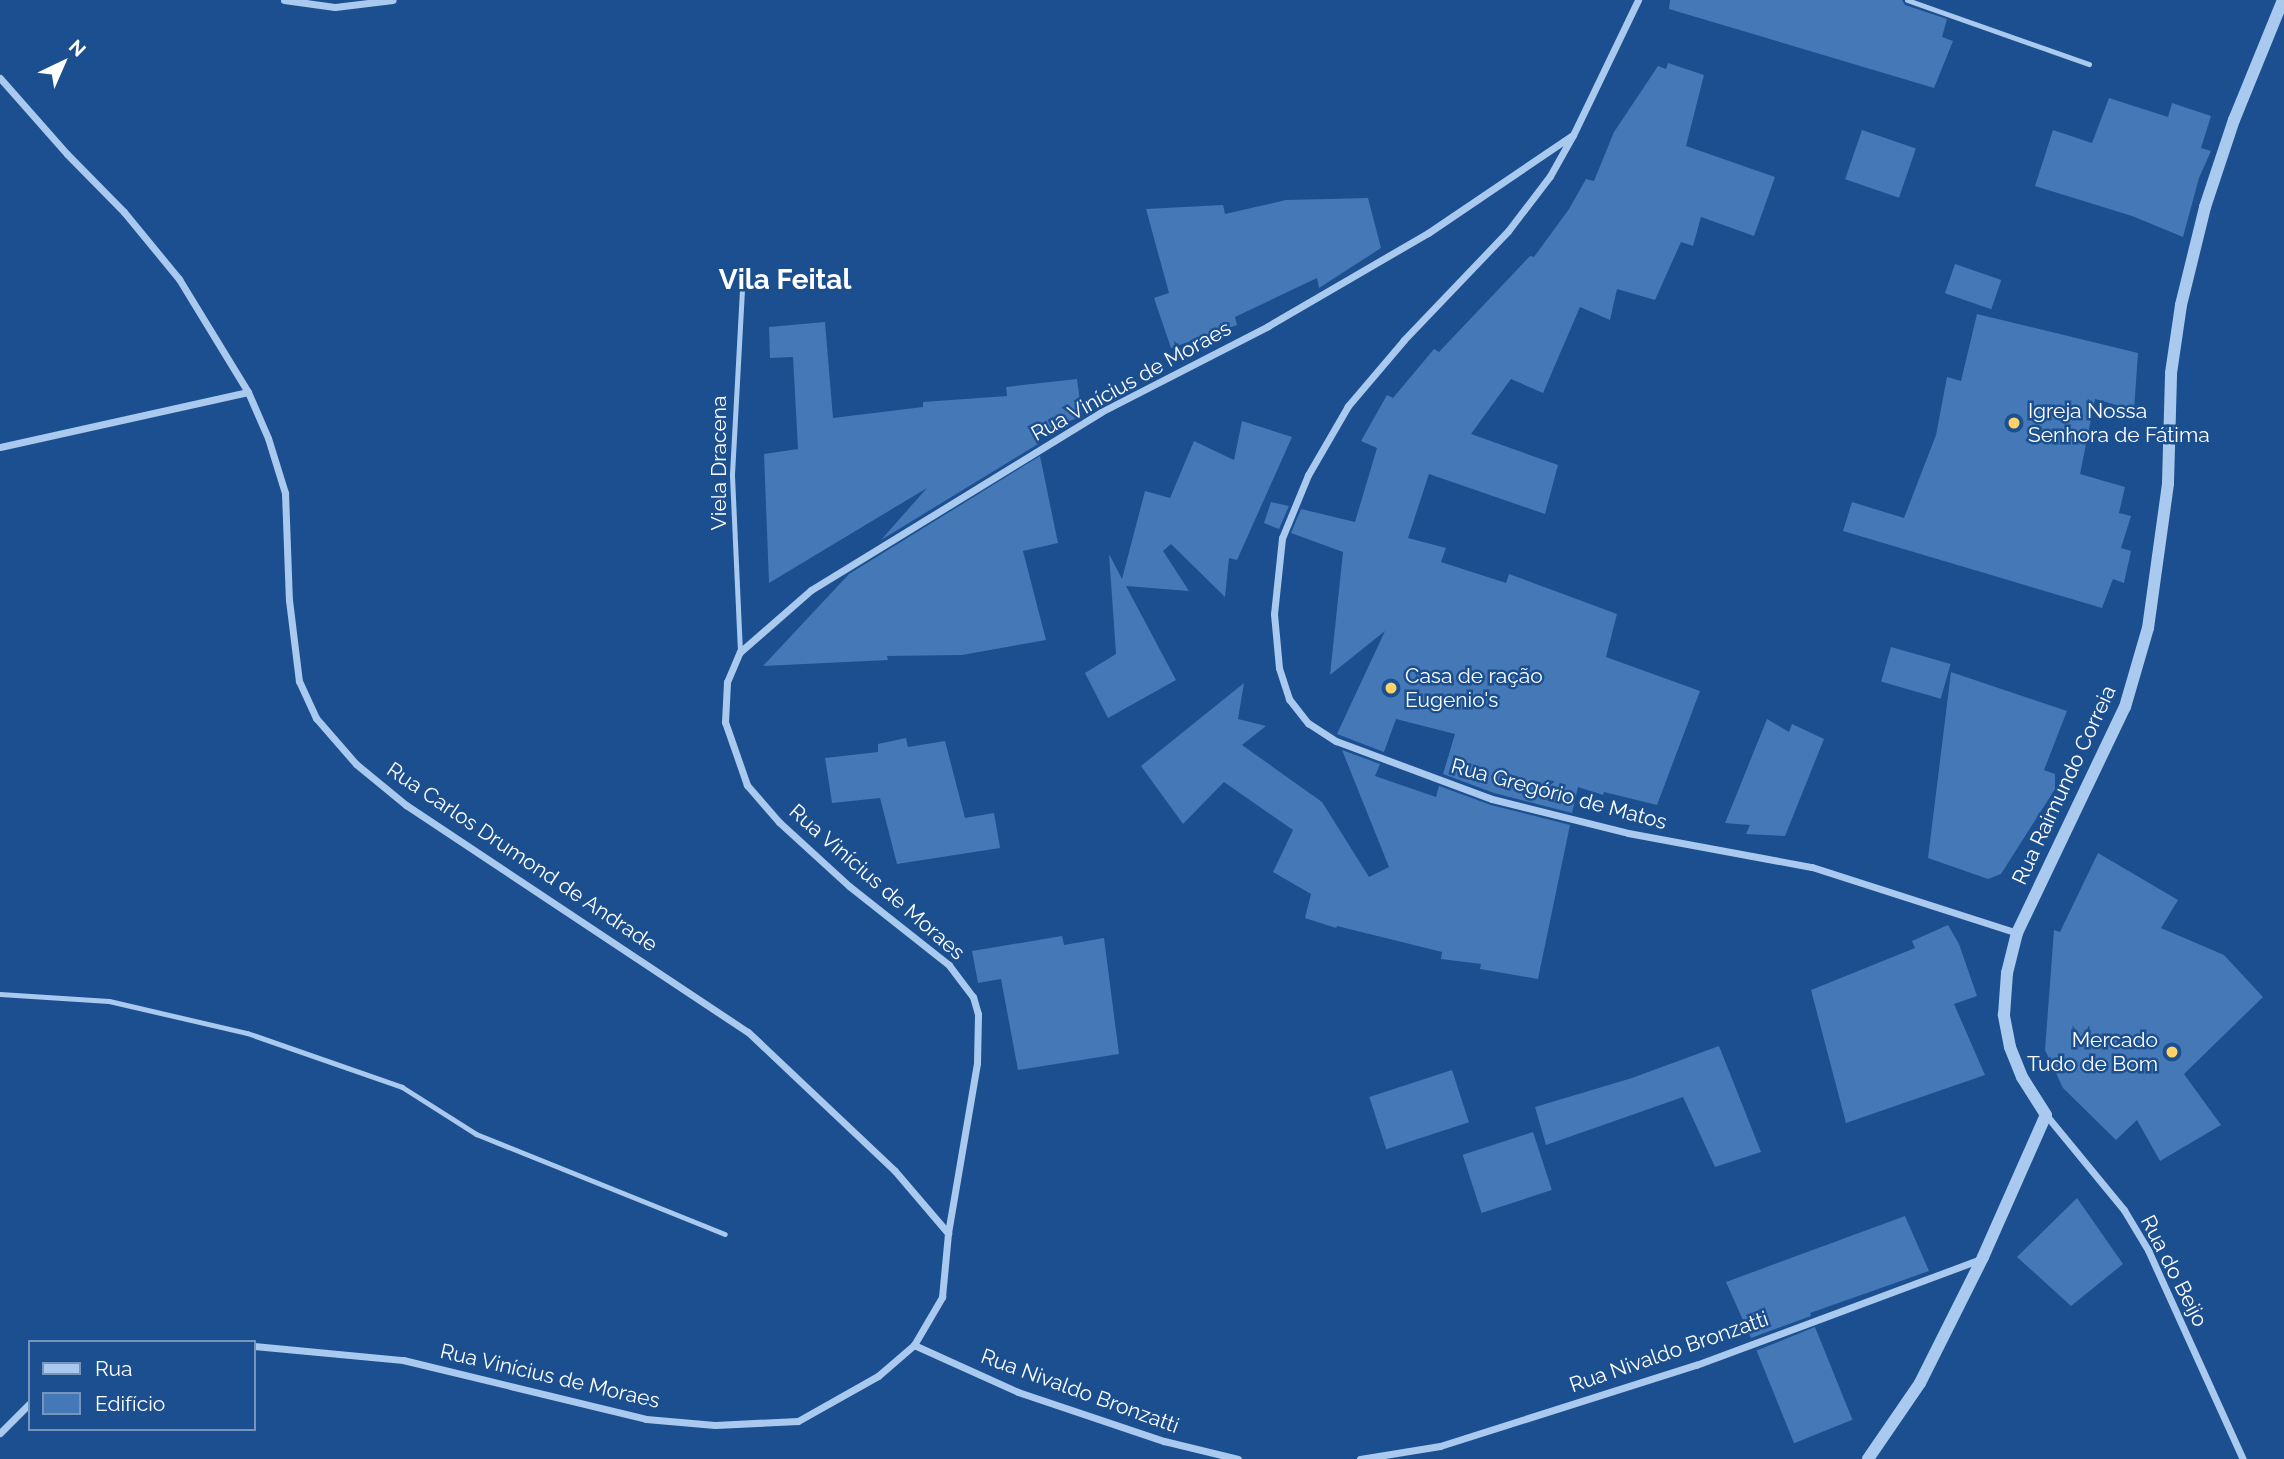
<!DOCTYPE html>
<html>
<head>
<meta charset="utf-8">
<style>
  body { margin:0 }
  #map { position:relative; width:2284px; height:1459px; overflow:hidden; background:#1b4f8f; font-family:Raleway,sans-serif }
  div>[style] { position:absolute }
  .building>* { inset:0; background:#4478b7; transform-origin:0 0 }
  .service>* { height:5px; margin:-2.5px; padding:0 2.5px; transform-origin:2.5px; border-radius:2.5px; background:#a9c9ee }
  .minor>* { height:7px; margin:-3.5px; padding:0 3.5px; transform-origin:3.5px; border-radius:3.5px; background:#a9c9ee }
  .tertiary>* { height:12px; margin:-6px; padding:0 6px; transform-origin:6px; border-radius:6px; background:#a9c9ee }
  .dots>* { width:19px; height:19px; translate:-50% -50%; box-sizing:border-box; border:4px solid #1b4f8f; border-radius:50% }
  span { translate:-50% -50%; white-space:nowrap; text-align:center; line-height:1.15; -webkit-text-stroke:5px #1b4f8f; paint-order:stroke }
  .street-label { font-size:21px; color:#fff }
  .poi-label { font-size:21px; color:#fff }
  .left { translate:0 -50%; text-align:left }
  .right { translate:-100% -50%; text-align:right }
  .district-label { font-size:28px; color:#fff; font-weight:700 }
  .legend { position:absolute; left:28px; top:1340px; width:228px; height:91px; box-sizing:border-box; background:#1b4f8f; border:2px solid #7695bc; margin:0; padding:9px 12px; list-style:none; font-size:21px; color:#fff }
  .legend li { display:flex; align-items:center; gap:14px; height:35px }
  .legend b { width:35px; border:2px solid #7695bc }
  .north { position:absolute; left:28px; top:28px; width:70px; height:70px; -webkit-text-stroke:5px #1b4f8f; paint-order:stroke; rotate:44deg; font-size:19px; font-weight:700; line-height:28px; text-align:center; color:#fff }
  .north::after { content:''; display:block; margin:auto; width:24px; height:32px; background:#fff; clip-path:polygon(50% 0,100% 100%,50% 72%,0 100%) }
</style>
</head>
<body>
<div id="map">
  <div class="building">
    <div style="clip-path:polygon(1670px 0,1902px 0,1905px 5px,1947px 19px,1942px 37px,1953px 41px,1934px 88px,1669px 9px)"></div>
    <div style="clip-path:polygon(1668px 63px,1704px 75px,1686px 146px,1775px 177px,1754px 236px,1701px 217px,1693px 246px,1681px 242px,1655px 300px,1617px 289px,1610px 320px,1580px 307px,1543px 393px,1511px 379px,1471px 434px,1558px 465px,1545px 514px,1429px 474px,1408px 538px,1446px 548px,1441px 562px,1506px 583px,1509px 574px,1617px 614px,1606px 657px,1700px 691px,1657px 805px,1604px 792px,1603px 795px,1578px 787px,1572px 813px,1494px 793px,1443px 774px,1455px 734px,1396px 719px,1384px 752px,1337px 734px,1385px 631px,1330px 675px,1343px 552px,1291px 533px,1301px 509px,1355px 522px,1377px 448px,1361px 441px,1387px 395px,1393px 398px,1434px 349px,1439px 352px,1530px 256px,1534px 257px,1569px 209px,1586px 179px,1594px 181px,1614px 132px,1658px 66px,1666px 69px)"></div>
    <div style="clip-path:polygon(2109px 98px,2168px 117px,2172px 103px,2211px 116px,2201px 148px,2211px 151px,2199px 178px,2183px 237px,2132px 216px,2035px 186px,2053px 130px,2092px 143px)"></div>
    <div style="left:1862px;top:130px;width:57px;height:52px;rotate:19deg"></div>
    <div style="clip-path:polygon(1368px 198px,1381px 248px,1319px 288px,1317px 278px,1235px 317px,1237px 325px,1171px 348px,1154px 298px,1169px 293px,1146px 209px,1223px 205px,1225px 214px,1286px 200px)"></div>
    <div style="left:1955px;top:264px;width:49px;height:31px;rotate:19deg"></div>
    <div style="clip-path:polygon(1977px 314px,2138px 353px,2134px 410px,2095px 399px,2080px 474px,2125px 487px,2119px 513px,2131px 516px,2121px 548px,2131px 551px,2124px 583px,2113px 579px,2102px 608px,1843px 531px,1852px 502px,1904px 518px,1936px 435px,1947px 377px,1961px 381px)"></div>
    <div style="clip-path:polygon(825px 322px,833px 418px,923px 407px,923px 402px,1007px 396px,1006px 387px,1077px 379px,1082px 416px,1036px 435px,1038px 444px,881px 540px,927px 488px,769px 583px,764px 454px,798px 449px,793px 357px,770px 358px,769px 327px)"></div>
    <div style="clip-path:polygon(1242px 421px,1292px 437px,1237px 560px,1229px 558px,1225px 597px,1171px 544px,1163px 551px,1189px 591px,1126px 586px,1176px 680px,1108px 718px,1085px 673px,1116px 654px,1109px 554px,1122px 579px,1145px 491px,1170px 498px,1194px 441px,1234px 460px)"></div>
    <div style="clip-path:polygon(1040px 456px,1058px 543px,1023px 551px,1046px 640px,962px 655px,887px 656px,888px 660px,763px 666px,849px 574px)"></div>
    <div style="clip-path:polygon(1271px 502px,1289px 506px,1279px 529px,1264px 523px)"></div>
    <div style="left:1891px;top:647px;width:62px;height:36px;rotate:16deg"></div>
    <div style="clip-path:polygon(1951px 672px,2067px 711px,2044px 770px,2055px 774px,2055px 789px,2001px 874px,1988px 879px,1928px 858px)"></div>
    <div style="clip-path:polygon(1244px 683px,1238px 719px,1266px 726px,1242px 745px,1322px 802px,1369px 877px,1389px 867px,1342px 750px,1380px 764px,1375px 776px,1436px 797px,1439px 786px,1491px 805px,1570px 825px,1538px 979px,1480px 969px,1481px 964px,1441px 959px,1442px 952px,1337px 926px,1336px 928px,1305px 918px,1311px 894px,1273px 872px,1293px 830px,1224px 782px,1183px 824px,1141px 766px)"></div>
    <div style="clip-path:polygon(1767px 719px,1789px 732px,1792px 724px,1824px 739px,1785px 836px,1746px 834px,1750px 825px,1725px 823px)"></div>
    <div style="clip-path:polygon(906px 738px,908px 747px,945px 741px,965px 818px,994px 813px,1000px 848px,897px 864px,880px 798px,832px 803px,825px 758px,878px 752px,878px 744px)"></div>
    <div style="clip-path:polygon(2098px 853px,2178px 900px,2161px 928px,2224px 955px,2263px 997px,2184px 1074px,2221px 1125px,2160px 1161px,2137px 1120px,2116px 1140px,2063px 1088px,2045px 1050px,2054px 930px,2060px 932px)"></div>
    <div style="clip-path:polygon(1948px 925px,1959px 944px,1977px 996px,1954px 1004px,1985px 1075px,1846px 1123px,1811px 990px,1915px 948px,1912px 941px)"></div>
    <div style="clip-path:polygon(1062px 936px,1064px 945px,1104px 938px,1119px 1054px,1018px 1070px,1001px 979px,978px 983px,972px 951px)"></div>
    <div style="clip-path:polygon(1719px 1046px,1761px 1152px,1715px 1167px,1683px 1097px,1546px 1145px,1535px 1107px,1632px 1078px)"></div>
    <div style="left:1452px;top:1070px;width:55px;height:87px;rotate:72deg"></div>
    <div style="left:1533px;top:1132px;width:61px;height:74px;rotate:72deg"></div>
    <div style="clip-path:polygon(2077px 1198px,2123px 1264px,2071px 1306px,2017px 1257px)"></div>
    <div style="clip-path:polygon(1905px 1216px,1929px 1271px,1810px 1313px,1811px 1316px,1751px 1338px,1726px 1282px)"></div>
    <div style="left:1815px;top:1327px;width:100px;height:63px;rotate:68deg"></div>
  </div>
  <div class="service">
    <div style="left:1907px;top:0;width:193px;rotate:19.4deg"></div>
    <div style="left:740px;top:652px;width:178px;rotate:-92.6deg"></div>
    <div style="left:732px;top:474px;width:200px;rotate:-86.9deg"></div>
    <div style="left:0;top:994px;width:109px;rotate:3.7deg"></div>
    <div style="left:109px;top:1001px;width:142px;rotate:13.1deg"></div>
    <div style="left:247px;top:1033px;width:164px;rotate:19.2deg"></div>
    <div style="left:402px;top:1087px;width:88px;rotate:32.4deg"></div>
    <div style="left:476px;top:1134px;width:268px;rotate:21.9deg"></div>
  </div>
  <div class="minor">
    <div style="left:284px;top:0;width:51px;rotate:7.8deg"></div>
    <div style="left:335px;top:7px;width:58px;rotate:-6.9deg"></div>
    <div style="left:1638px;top:0;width:150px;rotate:115.7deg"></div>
    <div style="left:1573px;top:135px;width:47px;rotate:119.3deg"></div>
    <div style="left:1550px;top:176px;width:69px;rotate:127.4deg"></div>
    <div style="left:1508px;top:231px;width:151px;rotate:133.7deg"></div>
    <div style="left:1404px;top:340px;width:87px;rotate:130.3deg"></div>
    <div style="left:1348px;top:406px;width:80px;rotate:120.1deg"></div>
    <div style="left:1308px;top:475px;width:68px;rotate:112.4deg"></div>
    <div style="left:1282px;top:538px;width:76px;rotate:96deg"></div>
    <div style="left:1274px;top:614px;width:54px;rotate:84.7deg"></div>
    <div style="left:1279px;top:668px;width:33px;rotate:72deg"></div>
    <div style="left:1289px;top:699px;width:31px;rotate:52deg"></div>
    <div style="left:1308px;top:723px;width:33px;rotate:33deg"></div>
    <div style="left:1336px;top:741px;width:166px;rotate:20.4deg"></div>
    <div style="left:1492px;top:799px;width:140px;rotate:14deg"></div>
    <div style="left:1628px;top:833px;width:187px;rotate:10.5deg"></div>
    <div style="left:1812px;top:867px;width:215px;rotate:17.8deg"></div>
    <div style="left:0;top:78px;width:101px;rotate:48.6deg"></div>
    <div style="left:67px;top:154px;width:81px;rotate:45.5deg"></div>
    <div style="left:124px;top:212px;width:87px;rotate:50.6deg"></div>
    <div style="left:179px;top:279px;width:132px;rotate:58.6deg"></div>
    <div style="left:248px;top:392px;width:50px;rotate:66.5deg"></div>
    <div style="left:268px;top:438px;width:58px;rotate:72.8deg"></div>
    <div style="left:285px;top:493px;width:107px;rotate:87.9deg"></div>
    <div style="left:289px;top:600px;width:82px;rotate:83deg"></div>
    <div style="left:299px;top:681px;width:41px;rotate:65.3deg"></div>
    <div style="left:316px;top:718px;width:61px;rotate:49deg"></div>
    <div style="left:356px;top:764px;width:65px;rotate:39.4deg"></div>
    <div style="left:406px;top:805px;width:410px;rotate:33.6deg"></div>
    <div style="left:748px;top:1032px;width:202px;rotate:43.4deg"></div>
    <div style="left:895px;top:1171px;width:82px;rotate:49.5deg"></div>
    <div style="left:0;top:447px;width:254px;rotate:-12.5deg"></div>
    <div style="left:2046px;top:1115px;width:123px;rotate:50.6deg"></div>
    <div style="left:2124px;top:1210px;width:47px;rotate:59deg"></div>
    <div style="left:2148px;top:1250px;width:230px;rotate:65.6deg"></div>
    <div style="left:914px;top:1345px;width:114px;rotate:24.3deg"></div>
    <div style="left:1018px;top:1392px;width:154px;rotate:18.6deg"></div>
    <div style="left:1164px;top:1441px;width:76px;rotate:13.7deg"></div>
    <div style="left:254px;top:1346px;width:150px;rotate:5.4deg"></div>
    <div style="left:403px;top:1360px;width:250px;rotate:13.6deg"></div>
    <div style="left:646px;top:1419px;width:69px;rotate:5deg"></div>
    <div style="left:715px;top:1425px;width:83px;rotate:-2.8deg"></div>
    <div style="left:798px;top:1421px;width:92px;rotate:-29.4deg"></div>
    <div style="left:878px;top:1376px;width:48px;rotate:-40.7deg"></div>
    <div style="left:914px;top:1345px;width:56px;rotate:-59.7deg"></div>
    <div style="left:942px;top:1297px;width:64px;rotate:-84.6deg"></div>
    <div style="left:948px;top:1233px;width:172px;rotate:-80.3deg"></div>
    <div style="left:977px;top:1063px;width:49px;rotate:-88.8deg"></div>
    <div style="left:978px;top:1014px;width:18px;rotate:-106deg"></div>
    <div style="left:973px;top:997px;width:40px;rotate:-127deg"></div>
    <div style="left:949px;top:965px;width:127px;rotate:-141.7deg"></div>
    <div style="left:849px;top:886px;width:95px;rotate:-137.6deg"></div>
    <div style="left:779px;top:822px;width:49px;rotate:-130.9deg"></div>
    <div style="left:747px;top:785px;width:67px;rotate:-109.2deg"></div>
    <div style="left:725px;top:722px;width:40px;rotate:-87.1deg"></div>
    <div style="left:727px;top:682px;width:33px;rotate:-67deg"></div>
    <div style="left:740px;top:652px;width:94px;rotate:-41.1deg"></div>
    <div style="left:811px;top:590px;width:340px;rotate:-31.5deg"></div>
    <div style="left:1101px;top:412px;width:188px;rotate:-27.2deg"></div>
    <div style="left:1268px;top:326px;width:185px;rotate:-30.2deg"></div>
    <div style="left:1428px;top:233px;width:175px;rotate:-34.1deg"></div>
    <div style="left:0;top:1433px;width:42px;rotate:-45deg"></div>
    <div style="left:1360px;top:1459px;width:81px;rotate:-9.2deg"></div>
    <div style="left:1440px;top:1446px;width:269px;rotate:-17.6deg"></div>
    <div style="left:1696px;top:1365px;width:306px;rotate:-20.4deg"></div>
  </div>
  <div class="tertiary">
    <div style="left:1868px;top:1459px;width:92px;rotate:-55.6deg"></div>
    <div style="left:1920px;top:1383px;width:141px;rotate:-63.4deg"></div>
    <div style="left:1983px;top:1257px;width:155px;rotate:-66.1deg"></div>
    <div style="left:2046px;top:1115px;width:45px;rotate:-122.3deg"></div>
    <div style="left:2022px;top:1077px;width:32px;rotate:-112deg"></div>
    <div style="left:2010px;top:1047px;width:33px;rotate:-101deg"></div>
    <div style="left:2004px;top:1015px;width:42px;rotate:-85.9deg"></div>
    <div style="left:2007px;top:973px;width:41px;rotate:-76deg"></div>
    <div style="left:2017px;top:933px;width:250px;rotate:-64.5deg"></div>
    <div style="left:2125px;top:707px;width:82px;rotate:-73.8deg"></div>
    <div style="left:2148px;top:628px;width:146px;rotate:-82.1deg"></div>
    <div style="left:2168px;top:483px;width:110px;rotate:-88.4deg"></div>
    <div style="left:2171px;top:373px;width:69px;rotate:-81.6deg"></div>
    <div style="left:2181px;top:305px;width:101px;rotate:-76.2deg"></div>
    <div style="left:2205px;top:207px;width:92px;rotate:-71.6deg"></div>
    <div style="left:2234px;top:120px;width:130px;rotate:-67.8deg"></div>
  </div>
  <div class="dots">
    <div style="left:2014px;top:423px;background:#ffd166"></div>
    <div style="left:1391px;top:688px;background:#ffd166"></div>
    <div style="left:2172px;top:1052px;background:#ffd166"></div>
  </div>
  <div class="street-label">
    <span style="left:1131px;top:381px;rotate:-29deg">Rua Vinícius de Moraes</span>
    <span style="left:719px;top:463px;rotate:-90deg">Viela Dracena</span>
    <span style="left:2064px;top:785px;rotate:-65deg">Rua Raimundo Correia</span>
    <span style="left:1559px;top:794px;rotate:15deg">Rua Gregório de Matos</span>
    <span style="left:522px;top:857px;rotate:34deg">Rua Carlos Drumond de Andrade</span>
    <span style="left:877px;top:882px;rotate:41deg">Rua Vinícius de Moraes</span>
    <span style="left:2174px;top:1271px;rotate:63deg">Rua do Beijo</span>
    <span style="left:1669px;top:1352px;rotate:-19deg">Rua Nivaldo Bronzatti</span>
    <span style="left:550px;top:1376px;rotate:13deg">Rua Vinícius de Moraes</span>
    <span style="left:1080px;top:1391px;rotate:20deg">Rua Nivaldo Bronzatti</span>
  </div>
  <div class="poi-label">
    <span class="left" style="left:2028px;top:423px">Igreja Nossa<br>Senhora de Fátima</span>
    <span class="left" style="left:1405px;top:688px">Casa de ração<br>Eugenio's</span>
    <span class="right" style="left:2158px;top:1052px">Mercado<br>Tudo de Bom</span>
  </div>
  <div class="district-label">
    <span style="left:785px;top:280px">Vila Feital</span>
  </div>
  <ul class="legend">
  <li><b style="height:9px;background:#a9c9ee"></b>Rua</li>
  <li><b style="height:19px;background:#4478b7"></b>Edifício</li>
  </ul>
  <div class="north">N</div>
</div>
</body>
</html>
